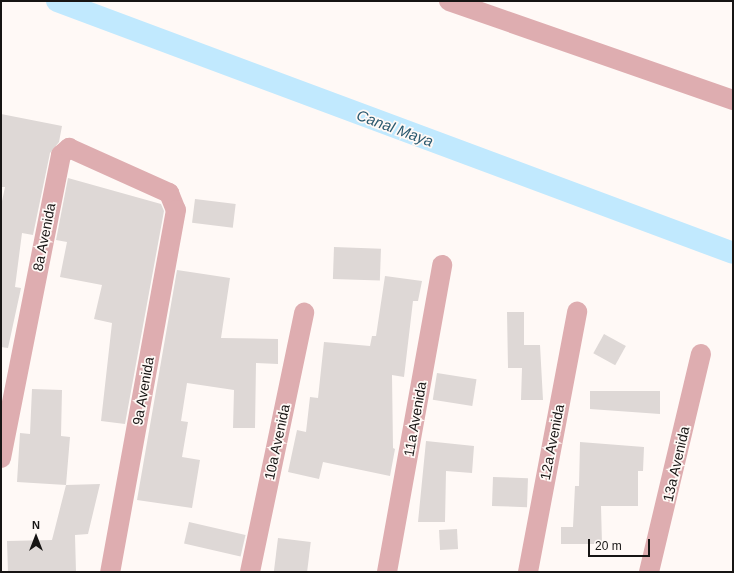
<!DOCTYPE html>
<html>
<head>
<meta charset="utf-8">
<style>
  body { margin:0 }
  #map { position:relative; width:734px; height:573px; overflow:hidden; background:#fff9f6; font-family:Helvetica,sans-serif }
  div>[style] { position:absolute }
  .canal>* { height:22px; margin:-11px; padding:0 11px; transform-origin:11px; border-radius:11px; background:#c1e9fe }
  .building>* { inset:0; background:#ded8d6; transform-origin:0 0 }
  .minor>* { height:20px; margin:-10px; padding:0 10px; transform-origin:10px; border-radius:10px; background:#deadb0 }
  span { translate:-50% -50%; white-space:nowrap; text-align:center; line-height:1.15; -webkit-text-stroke:3.5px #fff9f6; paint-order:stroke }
  .street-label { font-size:14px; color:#171514 }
  .water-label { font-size:15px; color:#29586e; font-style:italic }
  .frame { position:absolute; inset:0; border:2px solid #171514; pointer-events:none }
  .north { position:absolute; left:16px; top:517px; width:40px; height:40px; -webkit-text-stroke:3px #fff9f6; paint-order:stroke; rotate:0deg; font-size:11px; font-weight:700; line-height:16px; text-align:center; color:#171514 }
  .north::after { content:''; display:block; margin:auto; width:14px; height:18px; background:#171514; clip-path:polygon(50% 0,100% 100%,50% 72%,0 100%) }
  .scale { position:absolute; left:588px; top:539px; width:62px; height:18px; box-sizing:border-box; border:2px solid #171514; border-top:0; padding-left:5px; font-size:12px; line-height:14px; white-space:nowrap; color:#171514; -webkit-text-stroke:3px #fff9f6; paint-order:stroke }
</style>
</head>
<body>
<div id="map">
  <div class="canal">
    <div style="left:57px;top:1px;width:721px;rotate:20.44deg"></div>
  </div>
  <div class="building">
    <div style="clip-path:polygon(1px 114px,62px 126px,59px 142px,50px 153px,33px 235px,22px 233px,15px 287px,21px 288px,8px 348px,1px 347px,1px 206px,5px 187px,1px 187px)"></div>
    <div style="clip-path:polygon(68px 178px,161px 204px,164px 211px,125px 424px,101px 421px,112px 323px,94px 319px,102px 285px,60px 277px,67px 242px,56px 240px)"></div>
    <div style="left:195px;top:199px;width:41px;height:24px;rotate:7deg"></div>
    <div style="left:334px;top:247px;width:47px;height:32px;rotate:2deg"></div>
    <div style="clip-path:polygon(177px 270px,230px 278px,221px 338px,278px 339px,278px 364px,256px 363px,255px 428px,233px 428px,234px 390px,187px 383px,181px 421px,188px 422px,182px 457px,200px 460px,192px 508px,137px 500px)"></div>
    <div style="clip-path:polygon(385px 276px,422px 281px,418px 301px,413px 301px,404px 377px,392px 375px,393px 448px,395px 449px,390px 476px,323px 462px,319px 479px,288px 472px,297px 430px,306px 432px,310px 397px,318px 398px,324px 342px,370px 346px,372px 336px,376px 336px)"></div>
    <div style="clip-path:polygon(507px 312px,524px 312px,524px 345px,540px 345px,543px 400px,521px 400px,522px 368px,508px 368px)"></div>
    <div style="left:604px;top:334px;width:25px;height:22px;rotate:29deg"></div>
    <div style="left:437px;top:373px;width:40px;height:27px;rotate:9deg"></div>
    <div style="clip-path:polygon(32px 389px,62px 390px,61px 436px,70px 437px,66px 485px,17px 482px,20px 433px,30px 434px)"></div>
    <div style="clip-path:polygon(590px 391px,660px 391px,660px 414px,590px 409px)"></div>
    <div style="clip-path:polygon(426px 441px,474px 446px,472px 473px,446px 471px,445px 522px,418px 522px)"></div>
    <div style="clip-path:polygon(580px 442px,644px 447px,643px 471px,638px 471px,638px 506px,601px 506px,602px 544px,561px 544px,561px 527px,573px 527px,575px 486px,579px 486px)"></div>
    <div style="left:493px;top:477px;width:35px;height:29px;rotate:2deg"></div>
    <div style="clip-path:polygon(100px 484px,88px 534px,75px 535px,76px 572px,8px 572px,7px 541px,52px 540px,66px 485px)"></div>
    <div style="left:189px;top:522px;width:58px;height:22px;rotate:13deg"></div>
    <div style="left:457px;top:529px;width:20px;height:18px;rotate:87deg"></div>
    <div style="left:278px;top:538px;width:33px;height:34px;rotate:7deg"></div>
  </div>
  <div class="minor">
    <div style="left:449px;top:1px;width:301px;rotate:19.2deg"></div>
    <div style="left:1px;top:458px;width:309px;rotate:-78.8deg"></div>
    <div style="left:61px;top:155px;width:11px;rotate:-41deg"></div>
    <div style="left:69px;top:148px;width:110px;rotate:24.2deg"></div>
    <div style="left:169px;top:193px;width:18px;rotate:68deg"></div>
    <div style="left:176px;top:210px;width:368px;rotate:100.3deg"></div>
    <div style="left:250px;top:572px;width:265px;rotate:-78.2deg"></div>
    <div style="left:387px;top:572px;width:312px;rotate:-79.8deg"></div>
    <div style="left:528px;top:572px;width:265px;rotate:-79.3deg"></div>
    <div style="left:649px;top:572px;width:224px;rotate:-76.6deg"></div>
  </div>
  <div class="street-label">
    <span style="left:44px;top:237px;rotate:-79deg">8a Avenida</span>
    <span style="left:143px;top:391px;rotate:-80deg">9a Avenida</span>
    <span style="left:415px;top:419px;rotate:-80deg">11a Avenida</span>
    <span style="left:277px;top:442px;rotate:-78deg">10a Avenida</span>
    <span style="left:552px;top:442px;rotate:-79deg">12a Avenida</span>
    <span style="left:676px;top:464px;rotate:-77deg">13a Avenida</span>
  </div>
  <div class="water-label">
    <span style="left:395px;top:128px;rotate:20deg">Canal Maya</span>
  </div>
  <div class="frame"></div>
  <div class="north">N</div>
  <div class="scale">20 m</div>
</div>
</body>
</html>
